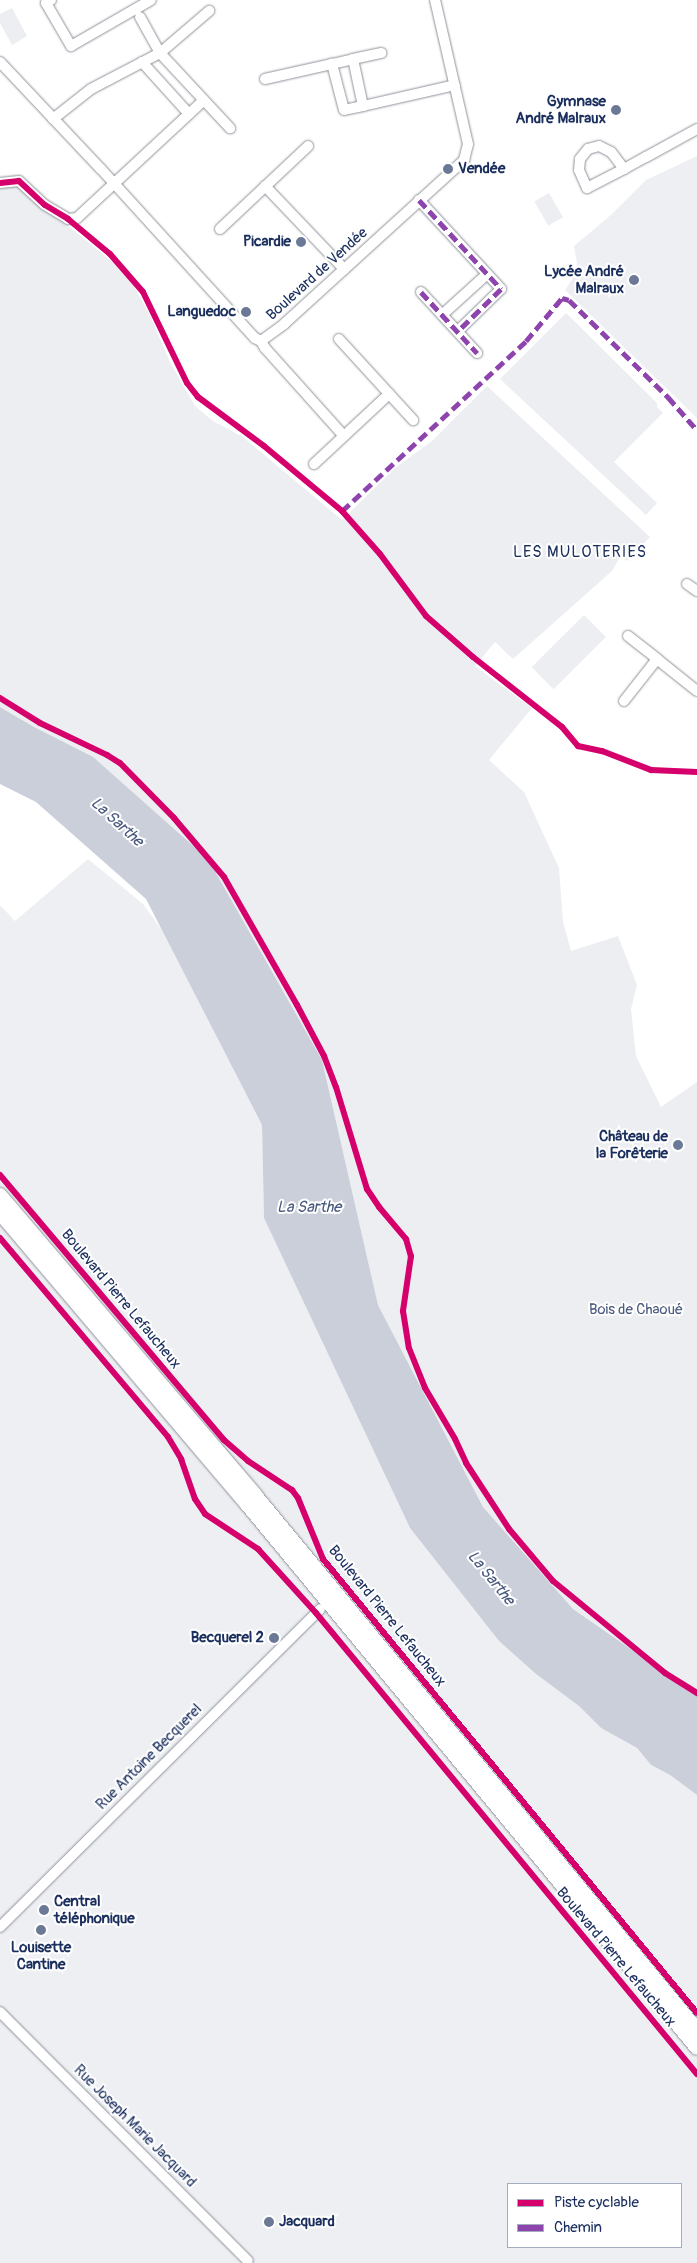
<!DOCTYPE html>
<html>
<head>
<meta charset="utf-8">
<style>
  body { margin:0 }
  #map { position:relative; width:697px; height:2263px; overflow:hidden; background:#fff; font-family:Pangolin,sans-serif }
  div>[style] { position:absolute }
  .built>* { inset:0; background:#edeff3 }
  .green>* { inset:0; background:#edeef2; transform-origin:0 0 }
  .water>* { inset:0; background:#cbcfda }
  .roads { filter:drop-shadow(0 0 1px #8e929a) drop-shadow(0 0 1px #8e929a) }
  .minor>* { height:10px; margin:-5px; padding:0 5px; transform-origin:5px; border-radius:5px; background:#fff }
  .major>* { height:14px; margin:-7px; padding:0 7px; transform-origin:7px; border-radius:7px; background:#fff }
  .quiet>* { height:5px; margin-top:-2.5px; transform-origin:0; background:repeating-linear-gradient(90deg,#8e44ad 0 10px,transparent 0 15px) }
  .cycleway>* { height:6px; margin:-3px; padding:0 3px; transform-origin:3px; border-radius:3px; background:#d6006c }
  .dots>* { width:14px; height:14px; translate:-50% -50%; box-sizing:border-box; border:2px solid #fff; border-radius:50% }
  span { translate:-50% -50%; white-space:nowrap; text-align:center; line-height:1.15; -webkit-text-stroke:4px #fff; paint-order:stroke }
  .poi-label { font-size:15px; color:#1b2f5e; font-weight:700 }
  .right { translate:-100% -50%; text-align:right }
  .left { translate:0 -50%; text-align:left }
  .street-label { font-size:15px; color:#1b2f5e }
  .park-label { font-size:15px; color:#4c5c80 }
  .neighbourhood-label { font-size:16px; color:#1b2f5e; letter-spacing:1px }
  .water-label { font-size:16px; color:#49597e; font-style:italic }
  .legend { position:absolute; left:507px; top:2183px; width:175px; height:65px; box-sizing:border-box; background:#fff; border:1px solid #a4acbf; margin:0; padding:6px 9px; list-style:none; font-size:15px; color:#1b2f5e }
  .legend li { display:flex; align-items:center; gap:10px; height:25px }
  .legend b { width:25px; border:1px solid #a4acbf }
</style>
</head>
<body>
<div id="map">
  <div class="built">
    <div style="clip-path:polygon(697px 156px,697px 418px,565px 290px,578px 270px,574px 246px,612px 214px,646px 180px)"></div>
    <div style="clip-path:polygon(evenodd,88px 859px,143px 904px,162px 930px,262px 1125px,264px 1218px,410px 1528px,499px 1641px,536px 1674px,579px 1706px,601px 1728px,637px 1748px,651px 1765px,670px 1775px,697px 1795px,697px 2263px,0 2263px,0 905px,15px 921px,88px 859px,508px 2184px,681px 2184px,681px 2247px,508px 2247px,508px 2184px)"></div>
  </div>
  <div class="green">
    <div style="clip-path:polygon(12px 8px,27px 36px,12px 45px,0 23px,0 14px)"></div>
    <div style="clip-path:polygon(10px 178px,127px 274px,149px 313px,170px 362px,195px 406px,213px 421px,243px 437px,342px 520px,395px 468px,432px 441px,487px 386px,650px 537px,627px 561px,620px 557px,612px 571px,513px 659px,495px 642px,475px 666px,532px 708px,489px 760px,524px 792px,559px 868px,563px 922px,571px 951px,618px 936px,637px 985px,631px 1009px,636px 1056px,661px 1107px,697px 1082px,697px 1695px,573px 1609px,483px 1507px,378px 1305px,322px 1060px,34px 727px,0 707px,0 179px)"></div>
    <div style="left:549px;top:193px;width:28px;height:17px;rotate:60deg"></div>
    <div style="clip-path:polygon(566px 313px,657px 403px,657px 407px,663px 413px,614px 462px,657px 503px,646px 515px,500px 379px)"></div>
    <div style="left:584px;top:615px;width:31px;height:74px;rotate:45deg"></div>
    <div style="clip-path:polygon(168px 1412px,246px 1503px,290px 1556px,267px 1547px,250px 1534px,247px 1528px,246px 1503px,228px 1512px,209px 1510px,202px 1497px)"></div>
    <div style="clip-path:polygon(215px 1449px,245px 1462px,255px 1478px,255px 1495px,271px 1487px,282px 1486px,291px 1492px,297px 1499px,318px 1556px,323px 1578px)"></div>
  </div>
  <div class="water">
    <div style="clip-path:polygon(0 707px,34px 727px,93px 757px,208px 859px,322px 1060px,378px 1305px,483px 1507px,573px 1609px,697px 1695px,697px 1795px,670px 1775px,651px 1765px,637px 1748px,601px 1728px,579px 1706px,536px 1674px,499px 1641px,410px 1528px,264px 1218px,262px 1125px,146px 899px,36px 802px,0 784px)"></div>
  </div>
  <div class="roads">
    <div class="minor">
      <div style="left:51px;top:0;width:6px;rotate:149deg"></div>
      <div style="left:46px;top:3px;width:50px;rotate:59.8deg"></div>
      <div style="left:71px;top:46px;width:92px;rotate:-29.9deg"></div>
      <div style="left:140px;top:17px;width:41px;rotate:60.9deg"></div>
      <div style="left:160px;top:53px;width:103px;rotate:47deg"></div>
      <div style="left:353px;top:59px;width:29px;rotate:-12deg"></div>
      <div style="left:0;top:62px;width:147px;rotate:46.7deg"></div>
      <div style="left:101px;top:169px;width:229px;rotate:47.7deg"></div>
      <div style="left:255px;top:338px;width:7px;rotate:27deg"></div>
      <div style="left:261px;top:341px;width:29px;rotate:-36deg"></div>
      <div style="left:284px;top:324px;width:244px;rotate:-42.3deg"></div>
      <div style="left:464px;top:160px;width:16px;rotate:-76deg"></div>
      <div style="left:468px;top:144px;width:148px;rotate:-102.9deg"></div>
      <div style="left:142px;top:62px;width:70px;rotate:47.9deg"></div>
      <div style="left:265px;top:79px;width:69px;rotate:-12.6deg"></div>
      <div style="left:363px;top:106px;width:19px;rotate:168deg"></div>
      <div style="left:344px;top:110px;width:48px;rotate:-104.6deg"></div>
      <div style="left:332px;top:64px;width:22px;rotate:-13deg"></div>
      <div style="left:353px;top:59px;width:48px;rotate:78deg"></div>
      <div style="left:363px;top:106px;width:94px;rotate:-12.9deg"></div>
      <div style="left:53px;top:119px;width:48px;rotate:-38.3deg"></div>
      <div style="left:91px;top:89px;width:78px;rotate:-27.6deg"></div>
      <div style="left:160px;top:53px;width:65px;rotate:-40.6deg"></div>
      <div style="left:624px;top:169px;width:21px;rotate:-127deg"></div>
      <div style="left:611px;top:152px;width:13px;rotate:-153deg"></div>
      <div style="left:599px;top:146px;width:11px;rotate:165deg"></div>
      <div style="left:588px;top:149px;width:13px;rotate:129deg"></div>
      <div style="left:580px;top:159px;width:11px;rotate:95deg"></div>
      <div style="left:579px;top:170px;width:20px;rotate:66deg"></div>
      <div style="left:587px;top:188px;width:42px;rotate:-27.2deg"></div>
      <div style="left:624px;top:169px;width:25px;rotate:-29deg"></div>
      <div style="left:646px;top:157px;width:58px;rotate:-28.8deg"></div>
      <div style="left:0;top:183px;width:19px;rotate:-6deg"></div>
      <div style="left:19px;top:181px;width:35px;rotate:43deg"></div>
      <div style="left:45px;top:205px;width:27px;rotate:31deg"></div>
      <div style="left:68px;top:219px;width:9px;rotate:-6deg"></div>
      <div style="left:77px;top:218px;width:173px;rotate:-42.9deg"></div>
      <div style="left:265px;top:186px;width:115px;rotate:46.4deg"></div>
      <div style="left:419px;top:200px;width:121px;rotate:47.3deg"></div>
      <div style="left:501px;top:289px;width:60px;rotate:135.7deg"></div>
      <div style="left:220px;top:229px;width:121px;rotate:-43.3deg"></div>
      <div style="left:421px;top:292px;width:83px;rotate:47.4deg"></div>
      <div style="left:442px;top:315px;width:61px;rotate:-42.3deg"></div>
      <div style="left:339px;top:339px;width:110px;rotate:47.6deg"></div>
      <div style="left:261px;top:341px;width:8px;rotate:60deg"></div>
      <div style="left:265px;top:348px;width:118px;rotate:48.1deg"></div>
      <div style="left:314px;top:464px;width:103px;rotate:-43deg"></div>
      <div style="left:687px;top:584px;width:12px;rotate:35deg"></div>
      <div style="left:628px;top:636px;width:37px;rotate:38deg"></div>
      <div style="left:624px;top:701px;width:53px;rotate:-51.8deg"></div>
      <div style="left:657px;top:659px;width:51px;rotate:38.7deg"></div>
      <div style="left:0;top:1927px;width:451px;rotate:-44.8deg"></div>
      <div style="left:0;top:2012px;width:351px;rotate:45.1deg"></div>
    </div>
    <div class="major">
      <div style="left:0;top:1195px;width:394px;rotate:49.6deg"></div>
      <div style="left:255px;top:1495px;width:694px;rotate:50.44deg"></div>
      <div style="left:0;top:1213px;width:380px;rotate:49.7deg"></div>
      <div style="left:246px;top:1503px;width:707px;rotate:50.39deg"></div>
    </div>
  </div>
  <div class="quiet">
    <div style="left:419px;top:200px;width:121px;rotate:47.3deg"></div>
    <div style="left:501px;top:289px;width:60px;rotate:135.7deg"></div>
    <div style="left:421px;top:292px;width:83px;rotate:47.4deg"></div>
    <div style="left:342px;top:511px;width:251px;rotate:-42.7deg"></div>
    <div style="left:526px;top:341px;width:56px;rotate:-50.1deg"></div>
    <div style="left:562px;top:298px;width:7px;rotate:16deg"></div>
    <div style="left:569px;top:300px;width:139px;rotate:44.4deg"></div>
    <div style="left:668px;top:397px;width:44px;rotate:48.7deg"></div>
  </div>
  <div class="cycleway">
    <div style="left:0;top:183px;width:19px;rotate:-6deg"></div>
    <div style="left:19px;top:181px;width:35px;rotate:43deg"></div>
    <div style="left:45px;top:205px;width:27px;rotate:31deg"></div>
    <div style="left:68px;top:219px;width:55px;rotate:39.8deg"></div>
    <div style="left:110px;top:254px;width:50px;rotate:49deg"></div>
    <div style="left:143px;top:292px;width:101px;rotate:64.2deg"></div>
    <div style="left:187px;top:383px;width:18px;rotate:52deg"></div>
    <div style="left:198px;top:397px;width:82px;rotate:36.6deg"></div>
    <div style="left:264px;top:446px;width:102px;rotate:39.8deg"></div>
    <div style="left:342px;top:511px;width:57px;rotate:48.5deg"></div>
    <div style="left:380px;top:554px;width:77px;rotate:53.4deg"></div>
    <div style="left:426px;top:616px;width:62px;rotate:41.1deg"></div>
    <div style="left:473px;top:657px;width:113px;rotate:38.2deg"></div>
    <div style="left:562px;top:727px;width:25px;rotate:50deg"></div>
    <div style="left:578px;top:746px;width:25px;rotate:12deg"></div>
    <div style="left:602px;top:751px;width:53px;rotate:21.2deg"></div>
    <div style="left:651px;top:770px;width:46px;rotate:2.5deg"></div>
    <div style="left:0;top:698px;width:47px;rotate:32deg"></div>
    <div style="left:40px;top:723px;width:74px;rotate:25.5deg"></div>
    <div style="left:107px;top:755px;width:15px;rotate:32deg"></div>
    <div style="left:120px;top:763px;width:77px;rotate:45.5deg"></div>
    <div style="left:174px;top:818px;width:77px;rotate:49.7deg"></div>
    <div style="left:224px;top:877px;width:147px;rotate:60.3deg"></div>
    <div style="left:297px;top:1005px;width:58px;rotate:62.1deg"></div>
    <div style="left:324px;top:1056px;width:33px;rotate:69deg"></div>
    <div style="left:336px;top:1087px;width:107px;rotate:73.1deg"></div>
    <div style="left:367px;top:1189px;width:22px;rotate:56deg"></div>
    <div style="left:379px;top:1207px;width:42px;rotate:49.8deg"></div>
    <div style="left:406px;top:1239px;width:18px;rotate:74deg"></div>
    <div style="left:411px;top:1256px;width:56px;rotate:98.3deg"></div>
    <div style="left:403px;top:1311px;width:37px;rotate:81deg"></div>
    <div style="left:409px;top:1348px;width:43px;rotate:68.2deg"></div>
    <div style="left:425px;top:1388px;width:59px;rotate:59.5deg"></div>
    <div style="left:455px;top:1439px;width:26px;rotate:65deg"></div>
    <div style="left:466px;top:1463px;width:79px;rotate:56.9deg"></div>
    <div style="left:509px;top:1529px;width:68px;rotate:49.8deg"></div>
    <div style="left:553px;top:1581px;width:145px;rotate:39.4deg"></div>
    <div style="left:665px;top:1673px;width:38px;rotate:32deg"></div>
    <div style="left:0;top:1175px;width:347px;rotate:49.8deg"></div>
    <div style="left:224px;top:1440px;width:32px;rotate:41deg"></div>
    <div style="left:248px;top:1461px;width:53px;rotate:33.4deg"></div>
    <div style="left:292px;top:1490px;width:10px;rotate:53deg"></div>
    <div style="left:298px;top:1498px;width:66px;rotate:67.7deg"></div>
    <div style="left:323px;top:1559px;width:588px;rotate:50.52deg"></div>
    <div style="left:0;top:1238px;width:260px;rotate:49.8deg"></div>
    <div style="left:168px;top:1437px;width:26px;rotate:59deg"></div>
    <div style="left:181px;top:1459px;width:42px;rotate:70.7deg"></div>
    <div style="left:195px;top:1499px;width:18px;rotate:56deg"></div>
    <div style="left:205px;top:1514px;width:64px;rotate:33.4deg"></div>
    <div style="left:258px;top:1549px;width:86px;rotate:47.8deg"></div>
    <div style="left:316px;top:1613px;width:598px;rotate:50.43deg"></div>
  </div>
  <div class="dots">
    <div style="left:616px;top:110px;background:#6b7896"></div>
    <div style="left:448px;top:169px;background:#6b7896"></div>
    <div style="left:301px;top:242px;background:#6b7896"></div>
    <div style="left:634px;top:280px;background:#6b7896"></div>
    <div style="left:246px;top:312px;background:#6b7896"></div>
    <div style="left:678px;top:1145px;background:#6b7896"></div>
    <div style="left:274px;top:1638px;background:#6b7896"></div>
    <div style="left:44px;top:1910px;background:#6b7896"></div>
    <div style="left:41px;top:1930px;background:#6b7896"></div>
    <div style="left:269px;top:2222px;background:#6b7896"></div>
  </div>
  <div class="poi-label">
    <span class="right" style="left:606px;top:110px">Gymnase<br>André Malraux</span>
    <span class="left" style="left:458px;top:169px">Vendée</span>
    <span class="right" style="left:291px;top:242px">Picardie</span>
    <span class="right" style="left:624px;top:280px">Lycée André<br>Malraux</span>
    <span class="right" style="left:236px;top:312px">Languedoc</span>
    <span class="right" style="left:668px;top:1145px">Château de<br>la Forêterie</span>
    <span class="right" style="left:264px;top:1638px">Becquerel 2</span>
    <span class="left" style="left:54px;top:1910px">Central<br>téléphonique</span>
    <span style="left:41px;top:1956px">Louisette<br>Cantine</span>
    <span class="left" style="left:279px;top:2222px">Jacquard</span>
  </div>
  <div class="street-label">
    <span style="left:317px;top:274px;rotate:-42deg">Boulevard de Vendée</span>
    <span style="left:121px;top:1299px;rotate:50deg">Boulevard Pierre Lefaucheux</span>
    <span style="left:387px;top:1616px;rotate:51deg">Boulevard Pierre Lefaucheux</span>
    <span style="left:149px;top:1757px;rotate:-45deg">Rue Antoine Becquerel</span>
    <span style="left:616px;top:1957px;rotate:50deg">Boulevard Pierre Lefaucheux</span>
    <span style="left:135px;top:2126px;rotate:45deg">Rue Joseph Marie Jacquard</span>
  </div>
  <div class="park-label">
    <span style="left:636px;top:1310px">Bois de Chaoué</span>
  </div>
  <div class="neighbourhood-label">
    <span style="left:580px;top:552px">LES MULOTERIES</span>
  </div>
  <div class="water-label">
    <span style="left:117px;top:822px;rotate:42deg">La Sarthe</span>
    <span style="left:309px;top:1207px">La Sarthe</span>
    <span style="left:491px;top:1578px;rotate:51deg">La Sarthe</span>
  </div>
  <ul class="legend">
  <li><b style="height:6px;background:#d6006c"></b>Piste cyclable</li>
  <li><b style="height:6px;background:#8e44ad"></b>Chemin</li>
  </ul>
</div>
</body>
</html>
